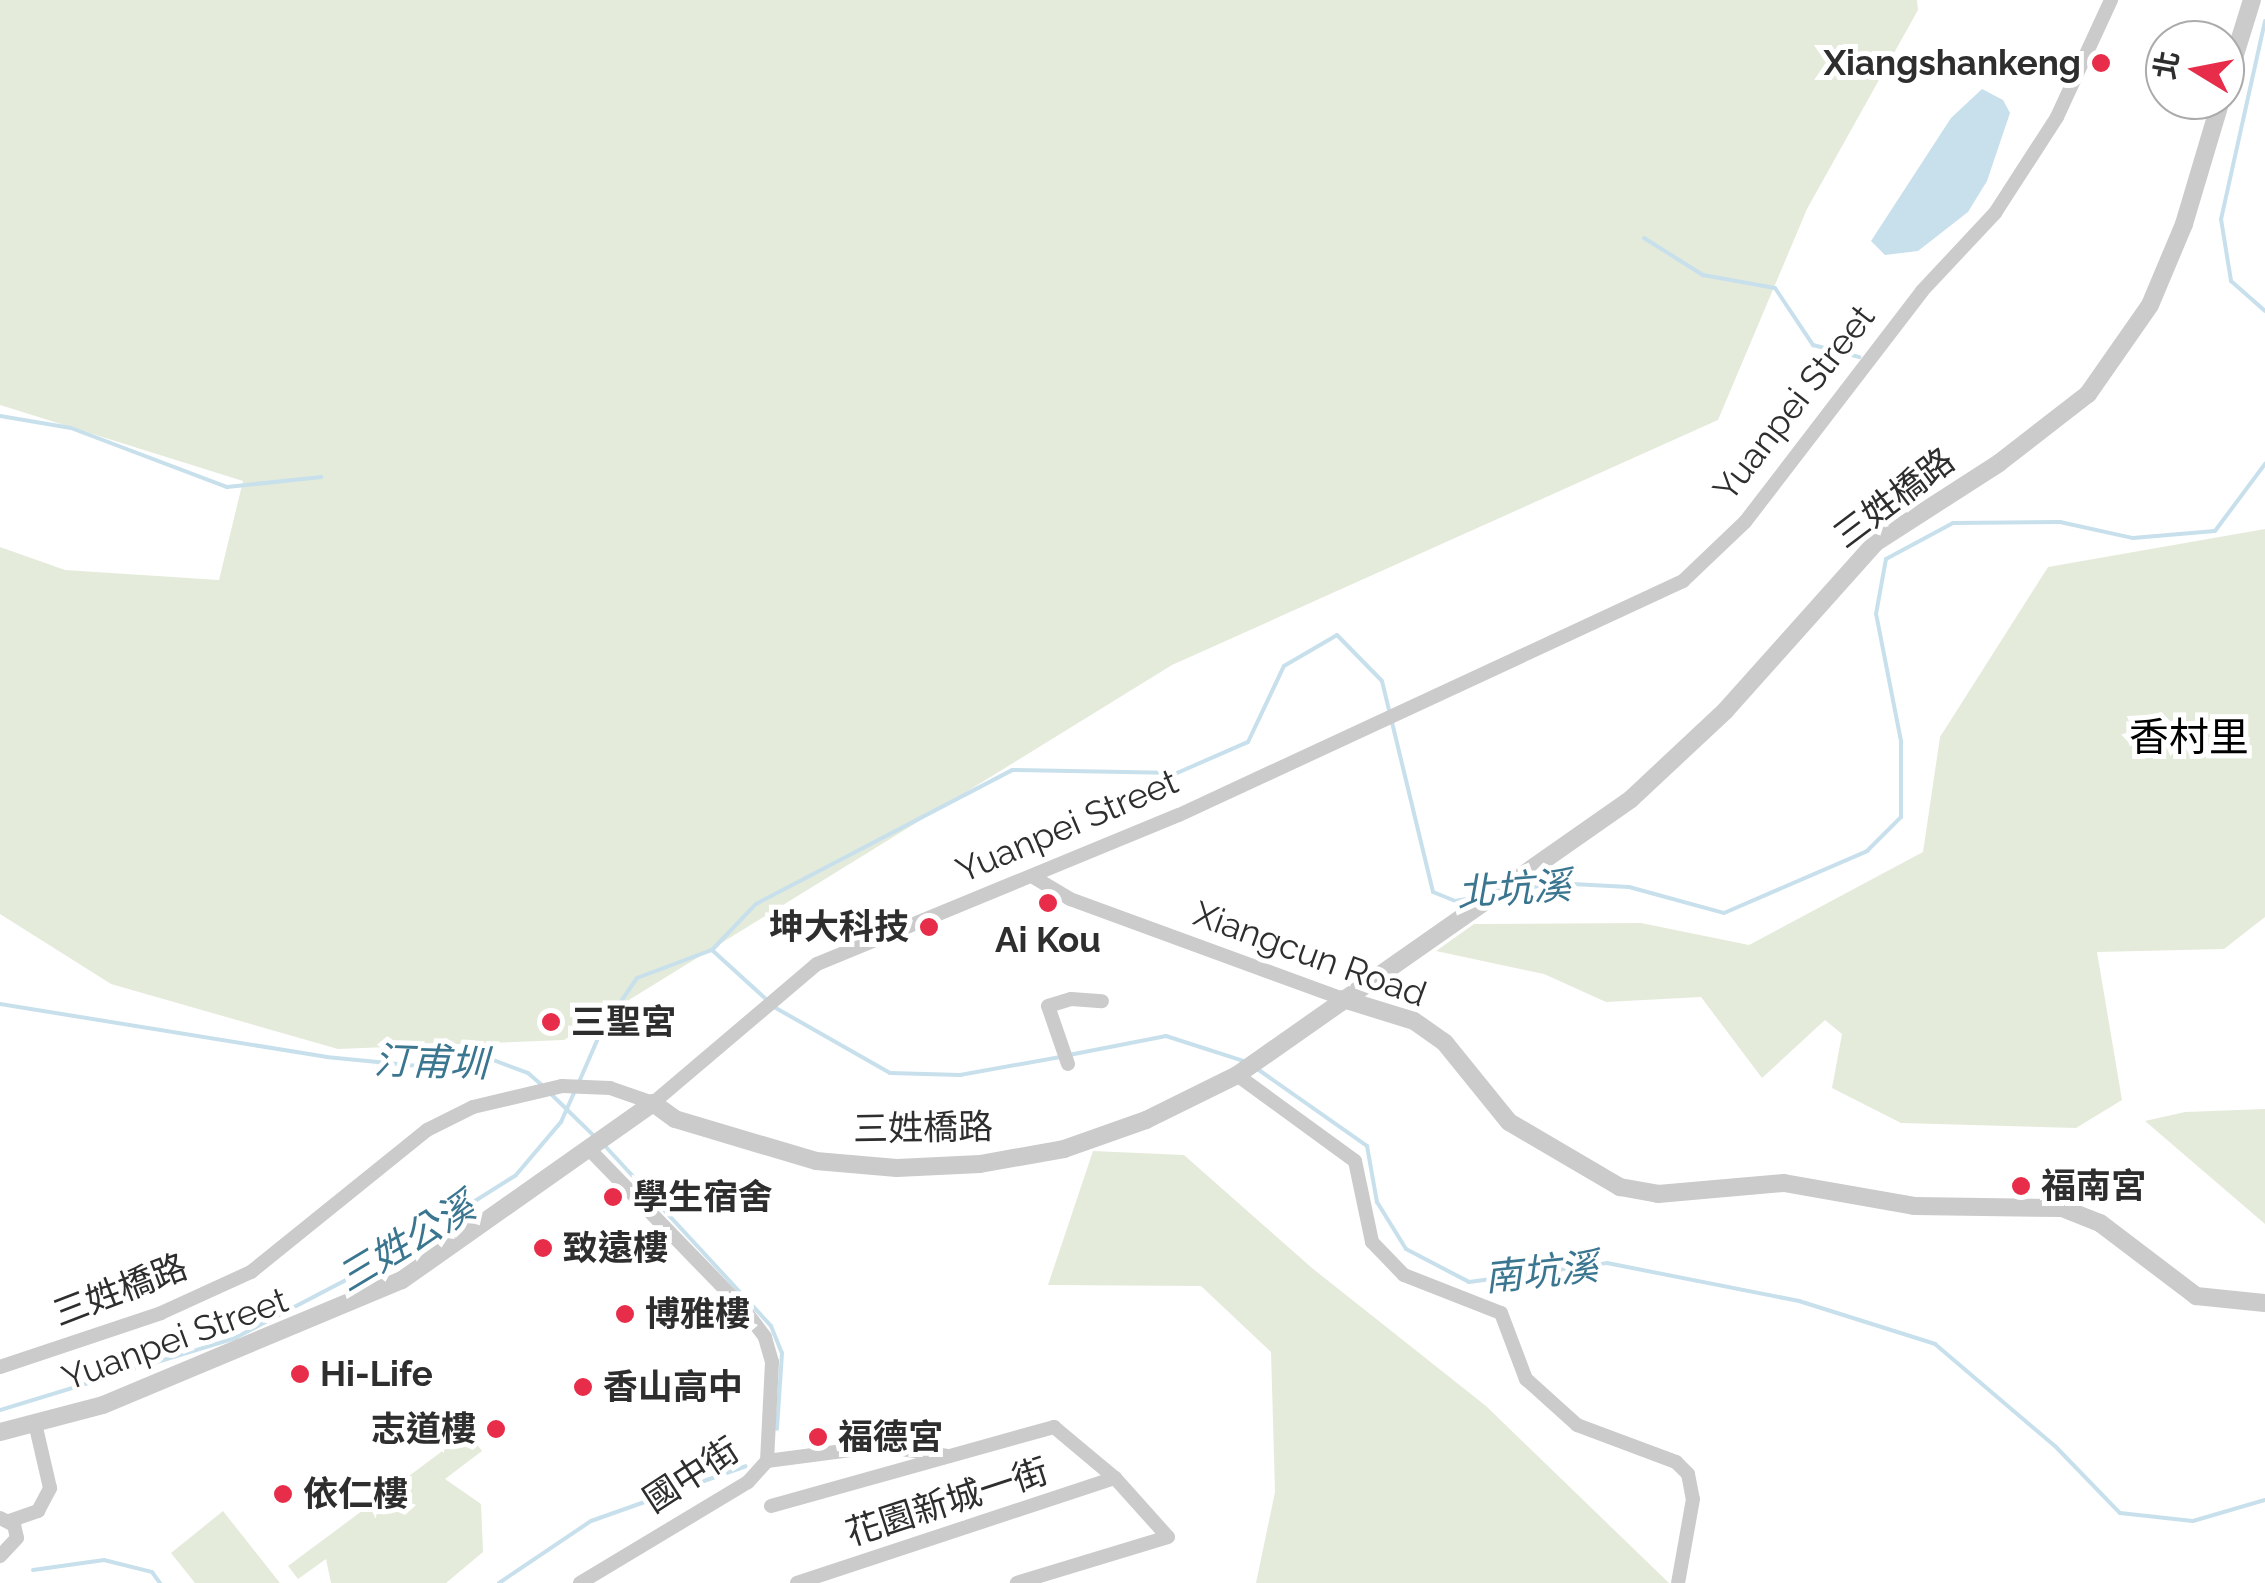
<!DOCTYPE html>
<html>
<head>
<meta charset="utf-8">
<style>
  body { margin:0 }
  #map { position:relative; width:2265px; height:1583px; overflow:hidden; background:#fff; font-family:Raleway,"Noto Sans TC",sans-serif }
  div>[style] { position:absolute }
  .green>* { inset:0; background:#e5ebdb }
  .water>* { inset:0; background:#c7e0ec }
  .stream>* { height:4px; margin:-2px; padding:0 2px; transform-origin:2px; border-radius:2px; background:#c7e0ec }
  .minor>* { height:14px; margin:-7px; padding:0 7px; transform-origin:7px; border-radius:7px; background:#cbcbcb }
  .tertiary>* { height:18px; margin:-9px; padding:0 9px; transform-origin:9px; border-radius:9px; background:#cbcbcb }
  .dots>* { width:28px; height:28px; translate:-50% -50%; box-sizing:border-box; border:5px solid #fff; border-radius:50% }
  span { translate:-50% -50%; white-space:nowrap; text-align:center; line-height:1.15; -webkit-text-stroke:10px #fff; paint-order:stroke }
  .poi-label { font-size:35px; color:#2e2e2e; font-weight:700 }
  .right { translate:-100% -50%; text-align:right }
  .left { translate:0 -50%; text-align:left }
  .street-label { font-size:35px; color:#2e2e2e }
  .water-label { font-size:38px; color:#3b7690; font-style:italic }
  .quarter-label { font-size:40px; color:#000 }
  .north { position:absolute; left:2145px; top:20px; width:100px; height:100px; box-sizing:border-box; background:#fff; border:2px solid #ababab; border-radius:50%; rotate:280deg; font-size:28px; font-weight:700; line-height:40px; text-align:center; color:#2e2e2e }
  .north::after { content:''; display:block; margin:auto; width:35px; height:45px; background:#e72d49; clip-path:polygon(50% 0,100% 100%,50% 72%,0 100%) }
</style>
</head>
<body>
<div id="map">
  <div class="green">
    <div style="clip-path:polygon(0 0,1917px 0,1918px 10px,1807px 209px,1718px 420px,1172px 665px,564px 1040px,338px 1049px,111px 984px,0 914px,0 547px,65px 570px,219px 580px,243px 481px,0 405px)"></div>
    <div style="clip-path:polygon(2265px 529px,2265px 917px,2224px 949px,2097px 952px,2122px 1100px,2076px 1128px,1901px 1123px,1832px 1088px,1842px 1034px,1825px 1020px,1762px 1078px,1701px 997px,1606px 1002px,1544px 974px,1436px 951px,1474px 924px,1641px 923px,1749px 945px,1923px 852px,1940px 737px,2048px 567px)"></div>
    <div style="clip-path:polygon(2265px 1109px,2265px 1224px,2145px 1121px,2185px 1112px)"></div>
    <div style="clip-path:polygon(1093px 1151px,1184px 1155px,1312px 1268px,1486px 1406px,1669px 1583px,1256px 1583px,1275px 1492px,1271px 1352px,1201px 1286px,1048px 1285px)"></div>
    <div style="clip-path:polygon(468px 1432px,482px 1451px,445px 1479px,481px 1504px,483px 1552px,446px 1583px,331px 1583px,326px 1559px,298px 1579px,288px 1566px)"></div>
    <div style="clip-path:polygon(223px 1511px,280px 1583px,195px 1583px,171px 1553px)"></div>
  </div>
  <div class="water">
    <div style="clip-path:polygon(1982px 89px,2003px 100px,2010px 113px,1987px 181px,1968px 212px,1918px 251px,1885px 255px,1871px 241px,1951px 118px)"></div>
  </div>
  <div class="stream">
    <div style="left:2265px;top:21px;width:203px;rotate:102.5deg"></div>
    <div style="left:2221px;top:219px;width:63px;rotate:80.8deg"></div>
    <div style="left:2231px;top:281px;width:45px;rotate:41.4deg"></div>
    <div style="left:1644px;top:238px;width:70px;rotate:32.1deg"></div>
    <div style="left:1703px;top:275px;width:73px;rotate:10.2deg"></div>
    <div style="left:1775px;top:288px;width:69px;rotate:56.3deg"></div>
    <div style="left:1813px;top:345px;width:48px;rotate:14.6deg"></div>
    <div style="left:0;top:416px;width:72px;rotate:9.6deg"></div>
    <div style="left:71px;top:428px;width:167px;rotate:20.7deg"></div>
    <div style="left:227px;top:487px;width:95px;rotate:-6.1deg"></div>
    <div style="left:1512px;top:891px;width:43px;rotate:-10.8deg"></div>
    <div style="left:1554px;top:883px;width:75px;rotate:3.1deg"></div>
    <div style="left:1629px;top:887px;width:98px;rotate:15.3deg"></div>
    <div style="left:1724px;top:913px;width:156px;rotate:-23.4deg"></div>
    <div style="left:1867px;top:851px;width:48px;rotate:-45deg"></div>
    <div style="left:1901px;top:817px;width:76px;rotate:-90deg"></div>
    <div style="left:1901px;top:741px;width:129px;rotate:-101.1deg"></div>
    <div style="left:1876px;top:614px;width:56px;rotate:-79.7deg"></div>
    <div style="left:1886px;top:559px;width:76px;rotate:-28.2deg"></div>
    <div style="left:1953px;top:523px;width:107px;rotate:-0.5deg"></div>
    <div style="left:2060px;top:522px;width:75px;rotate:12.4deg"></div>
    <div style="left:2133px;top:538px;width:82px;rotate:-4.9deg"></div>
    <div style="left:2215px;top:531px;width:84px;rotate:-53.3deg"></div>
    <div style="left:712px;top:950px;width:74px;rotate:42.3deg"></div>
    <div style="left:0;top:1004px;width:330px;rotate:9.2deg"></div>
    <div style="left:326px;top:1057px;width:124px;rotate:5.6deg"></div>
    <div style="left:449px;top:1069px;width:41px;rotate:-15.8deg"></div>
    <div style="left:488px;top:1058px;width:43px;rotate:20.6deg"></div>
    <div style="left:528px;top:1073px;width:21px;rotate:41deg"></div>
    <div style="left:774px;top:1007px;width:133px;rotate:29.6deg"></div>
    <div style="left:890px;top:1073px;width:70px;rotate:1.6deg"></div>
    <div style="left:960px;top:1075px;width:102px;rotate:-10.2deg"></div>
    <div style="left:1069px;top:1055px;width:99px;rotate:-11.1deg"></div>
    <div style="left:1166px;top:1036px;width:82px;rotate:17.8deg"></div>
    <div style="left:1256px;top:1068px;width:136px;rotate:35.1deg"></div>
    <div style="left:1367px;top:1146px;width:57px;rotate:79.9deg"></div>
    <div style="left:1377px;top:1202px;width:55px;rotate:58.3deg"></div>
    <div style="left:1406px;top:1249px;width:71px;rotate:27.6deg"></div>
    <div style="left:1469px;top:1282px;width:139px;rotate:-7.8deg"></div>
    <div style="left:1607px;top:1263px;width:196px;rotate:11.2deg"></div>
    <div style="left:1799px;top:1301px;width:143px;rotate:17.5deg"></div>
    <div style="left:1935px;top:1344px;width:157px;rotate:40.4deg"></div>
    <div style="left:2055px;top:1446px;width:93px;rotate:45.9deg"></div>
    <div style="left:2120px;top:1513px;width:73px;rotate:6.3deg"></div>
    <div style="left:2193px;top:1521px;width:75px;rotate:-16.3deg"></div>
    <div style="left:579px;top:1082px;width:58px;rotate:-66.5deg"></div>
    <div style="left:602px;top:1029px;width:62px;rotate:-55.5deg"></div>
    <div style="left:637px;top:978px;width:80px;rotate:-20.5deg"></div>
    <div style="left:712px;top:950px;width:64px;rotate:-46.3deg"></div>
    <div style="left:756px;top:904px;width:289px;rotate:-27.6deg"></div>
    <div style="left:1012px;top:770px;width:165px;rotate:1deg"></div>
    <div style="left:1177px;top:773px;width:77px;rotate:-23.6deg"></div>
    <div style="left:1248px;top:742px;width:84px;rotate:-64.7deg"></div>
    <div style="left:1284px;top:666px;width:61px;rotate:-30.3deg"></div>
    <div style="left:1337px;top:635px;width:64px;rotate:45.6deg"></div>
    <div style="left:1382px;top:681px;width:217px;rotate:76.4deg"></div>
    <div style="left:1433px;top:892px;width:24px;rotate:22deg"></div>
    <div style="left:1455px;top:901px;width:23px;rotate:-10deg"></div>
    <div style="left:551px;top:1094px;width:60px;rotate:44.3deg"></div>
    <div style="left:605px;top:1146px;width:245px;rotate:47.3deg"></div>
    <div style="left:771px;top:1326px;width:29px;rotate:68deg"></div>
    <div style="left:782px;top:1353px;width:76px;rotate:93.8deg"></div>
    <div style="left:0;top:1410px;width:246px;rotate:-17deg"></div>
    <div style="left:235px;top:1338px;width:149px;rotate:-27.6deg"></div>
    <div style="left:367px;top:1269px;width:176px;rotate:-32.2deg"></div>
    <div style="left:516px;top:1175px;width:70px;rotate:-49.7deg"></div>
    <div style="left:561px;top:1122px;width:34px;rotate:-66deg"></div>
    <div style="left:33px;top:1570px;width:72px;rotate:-8deg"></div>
    <div style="left:104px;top:1560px;width:49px;rotate:14deg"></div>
    <div style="left:152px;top:1572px;width:14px;rotate:54deg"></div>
    <div style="left:499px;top:1583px;width:111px;rotate:-34deg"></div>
    <div style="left:591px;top:1521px;width:164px;rotate:-19.5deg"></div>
  </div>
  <div class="minor">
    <div style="left:1035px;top:878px;width:41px;rotate:31deg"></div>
    <div style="left:1070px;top:899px;width:291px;rotate:20.1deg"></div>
    <div style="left:1068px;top:1064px;width:61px;rotate:-109deg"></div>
    <div style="left:1048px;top:1006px;width:24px;rotate:-17deg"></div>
    <div style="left:1071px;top:999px;width:31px;rotate:4deg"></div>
    <div style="left:1237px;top:1075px;width:146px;rotate:36.1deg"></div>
    <div style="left:1355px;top:1161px;width:83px;rotate:78.1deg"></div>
    <div style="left:1372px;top:1242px;width:46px;rotate:45.9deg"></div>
    <div style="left:1404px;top:1275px;width:104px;rotate:21.4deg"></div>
    <div style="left:1501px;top:1313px;width:71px;rotate:69.3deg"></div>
    <div style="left:1526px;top:1379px;width:69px;rotate:42deg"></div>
    <div style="left:1577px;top:1425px;width:106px;rotate:20.5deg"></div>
    <div style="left:1676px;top:1462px;width:17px;rotate:45deg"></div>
    <div style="left:1688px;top:1474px;width:25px;rotate:79deg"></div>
    <div style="left:1693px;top:1499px;width:85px;rotate:100.1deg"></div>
    <div style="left:0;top:1367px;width:170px;rotate:-18.5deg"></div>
    <div style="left:161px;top:1313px;width:99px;rotate:-24.5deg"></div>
    <div style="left:251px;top:1272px;width:226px;rotate:-38.9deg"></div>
    <div style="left:427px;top:1130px;width:51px;rotate:-26.6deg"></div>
    <div style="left:473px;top:1107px;width:91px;rotate:-13.3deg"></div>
    <div style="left:562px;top:1086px;width:48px;rotate:2.4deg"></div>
    <div style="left:610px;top:1088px;width:46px;rotate:19.2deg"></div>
    <div style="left:653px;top:1103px;width:215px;rotate:-40.3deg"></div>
    <div style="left:817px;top:964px;width:391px;rotate:-22.4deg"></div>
    <div style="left:1179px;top:815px;width:556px;rotate:-24.9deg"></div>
    <div style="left:1683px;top:581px;width:86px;rotate:-43.6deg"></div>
    <div style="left:1745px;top:522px;width:291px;rotate:-52.5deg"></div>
    <div style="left:1922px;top:291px;width:107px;rotate:-46.9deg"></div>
    <div style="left:1995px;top:213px;width:114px;rotate:-57.1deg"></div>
    <div style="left:2057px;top:117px;width:129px;rotate:-65.2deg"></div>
    <div style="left:767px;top:1461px;width:115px;rotate:-7.5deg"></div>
    <div style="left:881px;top:1446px;width:69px;rotate:8.4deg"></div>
    <div style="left:771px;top:1506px;width:294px;rotate:-15.6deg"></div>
    <div style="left:1054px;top:1427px;width:80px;rotate:39.9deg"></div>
    <div style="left:1115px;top:1478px;width:79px;rotate:48.1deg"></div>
    <div style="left:1168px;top:1537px;width:158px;rotate:163.1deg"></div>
    <div style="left:0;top:1518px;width:16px;rotate:27deg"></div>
    <div style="left:14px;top:1525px;width:13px;rotate:77deg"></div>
    <div style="left:17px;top:1538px;width:25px;rotate:133deg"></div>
    <div style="left:9px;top:1521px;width:31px;rotate:-19deg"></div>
    <div style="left:38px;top:1511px;width:26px;rotate:-62deg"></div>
    <div style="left:50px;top:1488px;width:67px;rotate:-103deg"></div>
    <div style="left:580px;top:1583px;width:196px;rotate:-31deg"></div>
    <div style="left:748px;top:1482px;width:28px;rotate:-48deg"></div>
    <div style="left:767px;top:1461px;width:99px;rotate:-87.1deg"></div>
    <div style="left:772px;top:1362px;width:26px;rotate:-106deg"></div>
    <div style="left:765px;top:1337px;width:34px;rotate:-127deg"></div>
    <div style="left:745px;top:1310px;width:223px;rotate:-134.1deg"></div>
    <div style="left:797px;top:1583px;width:335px;rotate:-18.3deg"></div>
  </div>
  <div class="tertiary">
    <div style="left:2225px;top:87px;width:91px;rotate:-72.8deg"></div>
    <div style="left:1343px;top:999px;width:74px;rotate:17.2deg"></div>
    <div style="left:1414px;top:1021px;width:38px;rotate:35deg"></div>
    <div style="left:1445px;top:1043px;width:102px;rotate:51deg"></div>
    <div style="left:1509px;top:1122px;width:129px;rotate:30.4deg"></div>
    <div style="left:1620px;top:1187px;width:39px;rotate:10deg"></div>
    <div style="left:1658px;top:1194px;width:126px;rotate:-5deg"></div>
    <div style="left:1784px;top:1183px;width:132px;rotate:10deg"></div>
    <div style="left:1914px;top:1206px;width:148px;rotate:0.8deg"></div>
    <div style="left:2062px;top:1208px;width:41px;rotate:21.5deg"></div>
    <div style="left:2100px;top:1223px;width:121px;rotate:37.2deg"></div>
    <div style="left:2196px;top:1296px;width:69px;rotate:5.8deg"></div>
    <div style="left:0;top:1432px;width:106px;rotate:-14.7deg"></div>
    <div style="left:103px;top:1405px;width:324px;rotate:-22.7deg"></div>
    <div style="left:402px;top:1280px;width:307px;rotate:-35.2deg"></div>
    <div style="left:653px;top:1103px;width:27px;rotate:36deg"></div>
    <div style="left:675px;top:1119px;width:147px;rotate:16.6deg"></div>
    <div style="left:816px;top:1161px;width:81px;rotate:4.9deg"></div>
    <div style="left:897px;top:1168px;width:83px;rotate:-2.8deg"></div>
    <div style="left:980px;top:1164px;width:85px;rotate:-10.1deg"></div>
    <div style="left:1064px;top:1149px;width:87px;rotate:-19.5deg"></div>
    <div style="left:1146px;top:1120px;width:102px;rotate:-26.3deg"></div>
    <div style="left:1237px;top:1075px;width:481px;rotate:-35deg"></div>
    <div style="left:1631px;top:799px;width:129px;rotate:-43.1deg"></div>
    <div style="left:1725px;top:711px;width:225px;rotate:-48.2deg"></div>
    <div style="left:1875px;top:543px;width:148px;rotate:-32.8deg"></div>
    <div style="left:1999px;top:463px;width:113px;rotate:-37.8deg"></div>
    <div style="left:2088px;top:394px;width:108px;rotate:-55.1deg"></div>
    <div style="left:2150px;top:305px;width:88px;rotate:-67.2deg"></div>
    <div style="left:2184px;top:224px;width:129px;rotate:-73.4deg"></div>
  </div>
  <div class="dots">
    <div style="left:2101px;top:63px;background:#e72d49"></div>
    <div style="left:1048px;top:903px;background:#e72d49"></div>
    <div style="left:929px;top:927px;background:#e72d49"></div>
    <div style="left:551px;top:1022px;background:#e72d49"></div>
    <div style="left:2021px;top:1186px;background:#e72d49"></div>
    <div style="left:613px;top:1197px;background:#e72d49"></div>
    <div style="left:543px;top:1248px;background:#e72d49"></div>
    <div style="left:625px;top:1314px;background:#e72d49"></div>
    <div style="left:300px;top:1374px;background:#e72d49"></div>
    <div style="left:583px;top:1387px;background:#e72d49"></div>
    <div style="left:496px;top:1429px;background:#e72d49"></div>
    <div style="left:818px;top:1437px;background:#e72d49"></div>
    <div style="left:283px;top:1494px;background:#e72d49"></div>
  </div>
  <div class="poi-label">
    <span class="right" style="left:2081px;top:63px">Xiangshankeng</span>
    <span class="right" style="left:909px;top:927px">坤大科技</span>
    <span style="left:1048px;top:940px">Ai Kou</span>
    <span class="left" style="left:571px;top:1022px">三聖宮</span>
    <span class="left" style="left:2041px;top:1186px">福南宮</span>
    <span class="left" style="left:633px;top:1197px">學生宿舍</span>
    <span class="left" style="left:563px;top:1248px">致遠樓</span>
    <span class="left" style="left:645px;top:1314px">博雅樓</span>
    <span class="left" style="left:320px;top:1374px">Hi-Life</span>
    <span class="left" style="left:603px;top:1387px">香山高中</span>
    <span class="right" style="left:476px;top:1429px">志道樓</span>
    <span class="left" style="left:838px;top:1437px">福德宮</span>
    <span class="left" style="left:303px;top:1494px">依仁樓</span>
  </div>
  <div class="street-label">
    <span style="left:1794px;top:403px;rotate:-52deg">Yuanpei Street</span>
    <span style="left:1894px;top:498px;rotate:-37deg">三姓橋路</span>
    <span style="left:1067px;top:826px;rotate:-23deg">Yuanpei Street</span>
    <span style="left:1310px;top:954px;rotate:20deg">Xiangcun Road</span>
    <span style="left:923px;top:1128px;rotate:-1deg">三姓橋路</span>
    <span style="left:120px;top:1290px;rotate:-21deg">三姓橋路</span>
    <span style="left:175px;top:1339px;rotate:-20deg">Yuanpei Street</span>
    <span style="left:691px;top:1475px;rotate:-33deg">國中街</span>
    <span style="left:947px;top:1502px;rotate:-18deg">花園新城一街</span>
  </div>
  <div class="water-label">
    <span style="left:1514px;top:889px;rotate:-4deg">北坑溪</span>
    <span style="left:431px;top:1062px;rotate:2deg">汀甫圳</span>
    <span style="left:406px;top:1242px;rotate:-31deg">三姓公溪</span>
    <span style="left:1541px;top:1272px;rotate:-6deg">南坑溪</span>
  </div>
  <div class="quarter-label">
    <span style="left:2189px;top:737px">香村里</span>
  </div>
  <div class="north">北</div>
</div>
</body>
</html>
